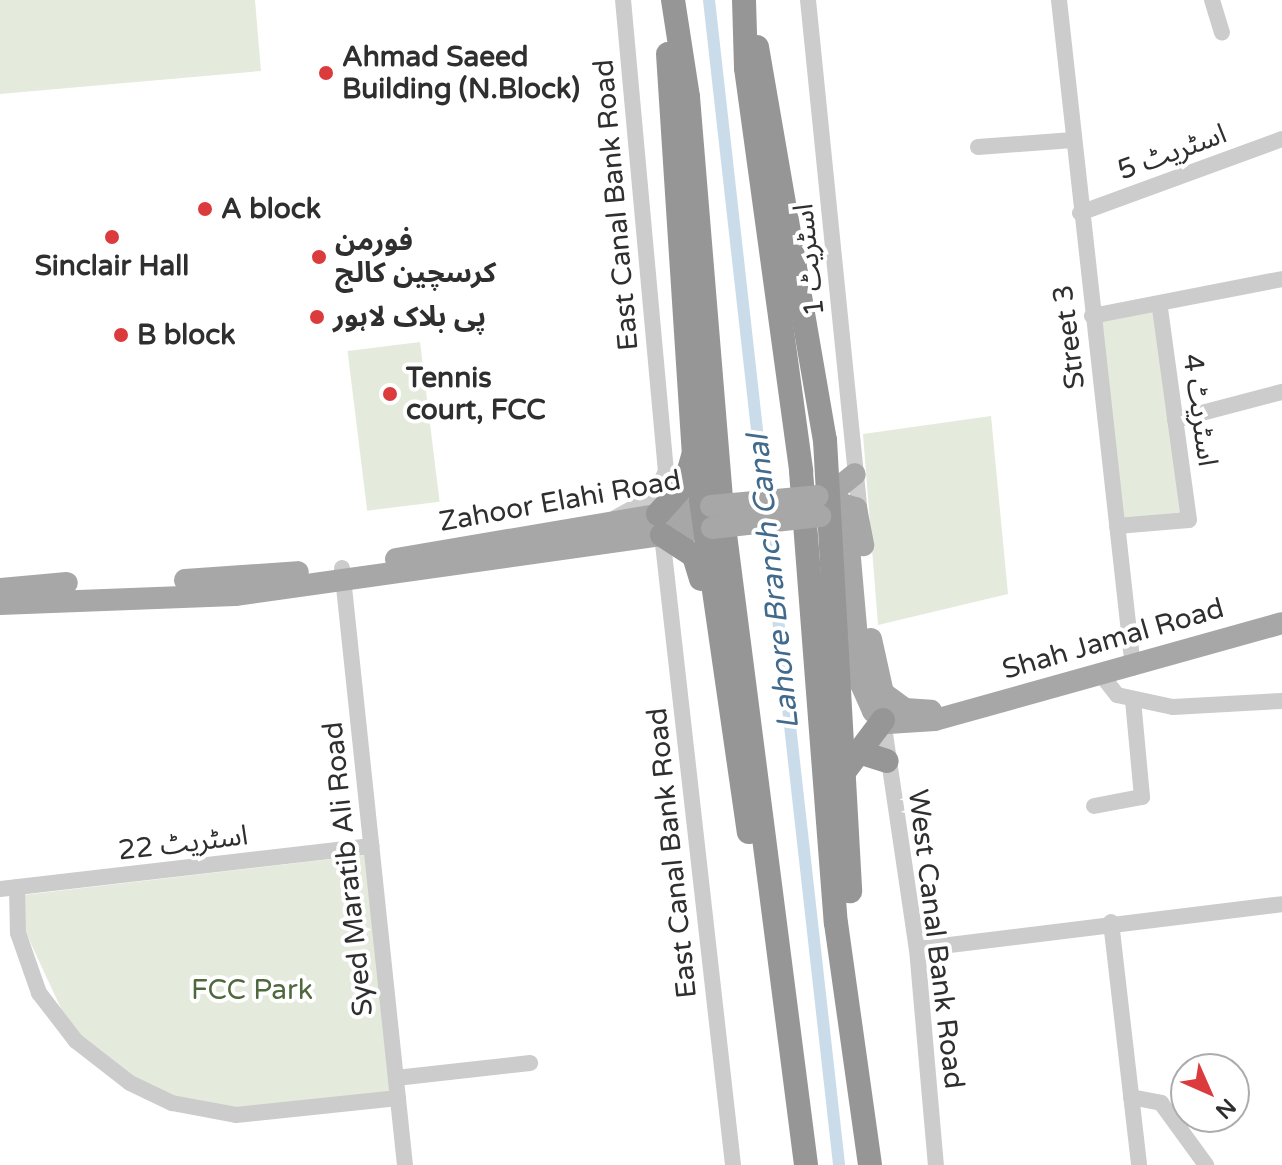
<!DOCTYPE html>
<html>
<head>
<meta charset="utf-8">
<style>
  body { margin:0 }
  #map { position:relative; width:1282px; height:1165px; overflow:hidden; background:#fff; font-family:"Varela Round","Noto Sans Arabic",sans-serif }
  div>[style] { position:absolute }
  .green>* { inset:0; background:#e4ebdd; transform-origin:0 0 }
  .canal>* { height:12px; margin:-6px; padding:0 6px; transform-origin:6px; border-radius:6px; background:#cadcea }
  .minor>* { height:16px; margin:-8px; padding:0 8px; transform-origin:8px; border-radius:8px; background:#ccc }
  .major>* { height:22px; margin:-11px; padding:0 11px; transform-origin:11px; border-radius:11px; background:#a7a7a7 }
  .highway>* { height:24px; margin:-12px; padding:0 12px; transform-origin:12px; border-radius:12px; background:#969696 }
  .major-bridge>* { height:22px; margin:-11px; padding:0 11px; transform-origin:11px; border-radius:11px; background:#a7a7a7 }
  .dots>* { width:22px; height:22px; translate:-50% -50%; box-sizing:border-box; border:4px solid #fff; border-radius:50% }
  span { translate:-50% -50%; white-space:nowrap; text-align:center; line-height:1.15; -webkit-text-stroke:8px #fff; paint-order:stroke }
  .poi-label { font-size:28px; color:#2f2f2f; font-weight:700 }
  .left { translate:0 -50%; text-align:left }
  .street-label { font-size:28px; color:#2f2f2f }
  .park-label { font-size:28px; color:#4f683e }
  .water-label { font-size:30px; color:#416a8c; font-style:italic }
  .north { position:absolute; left:1170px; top:1053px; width:80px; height:80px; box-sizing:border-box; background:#fff; border:2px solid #acacac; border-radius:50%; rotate:135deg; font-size:22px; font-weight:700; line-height:32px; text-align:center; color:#2f2f2f }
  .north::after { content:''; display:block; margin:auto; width:28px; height:36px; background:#db3b3d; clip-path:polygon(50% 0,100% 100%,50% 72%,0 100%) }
</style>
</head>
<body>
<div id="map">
  <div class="green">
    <div style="clip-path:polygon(0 0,255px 0,261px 71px,0 94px)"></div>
    <div style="left:1160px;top:307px;width:215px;height:69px;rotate:82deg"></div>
    <div style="left:420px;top:342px;width:161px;height:73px;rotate:83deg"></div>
    <div style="clip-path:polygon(991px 416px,1008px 594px,878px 625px,863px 434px)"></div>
    <div style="clip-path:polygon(365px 855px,391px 1093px,227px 1111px,171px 1097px,103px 1060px,65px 1017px,25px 931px,23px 895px)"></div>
  </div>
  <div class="canal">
    <div style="left:709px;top:0;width:1172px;rotate:83.63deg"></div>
  </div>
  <div class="minor">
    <div style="left:808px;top:0;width:518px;rotate:84.23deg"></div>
    <div style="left:1059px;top:0;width:672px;rotate:83.68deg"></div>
    <div style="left:1212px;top:0;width:34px;rotate:73deg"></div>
    <div style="left:978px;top:147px;width:95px;rotate:-4.2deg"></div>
    <div style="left:1080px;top:213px;width:215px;rotate:-20.1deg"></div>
    <div style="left:1092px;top:316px;width:194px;rotate:-11deg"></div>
    <div style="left:1175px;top:420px;width:111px;rotate:-14.7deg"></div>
    <div style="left:615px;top:518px;width:43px;rotate:-28.9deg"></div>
    <div style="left:653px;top:497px;width:28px;rotate:-63deg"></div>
    <div style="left:666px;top:472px;width:474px;rotate:-95.2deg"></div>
    <div style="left:1117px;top:526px;width:72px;rotate:-4.8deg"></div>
    <div style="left:1189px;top:520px;width:215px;rotate:-97.8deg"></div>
    <div style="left:662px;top:535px;width:634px;rotate:83.57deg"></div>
    <div style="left:342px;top:568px;width:600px;rotate:83.98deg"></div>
    <div style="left:1103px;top:677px;width:23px;rotate:52deg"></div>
    <div style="left:1117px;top:695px;width:57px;rotate:12.1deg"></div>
    <div style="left:1173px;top:707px;width:109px;rotate:-3.2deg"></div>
    <div style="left:883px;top:720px;width:232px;rotate:81.6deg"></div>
    <div style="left:917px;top:949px;width:217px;rotate:85deg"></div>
    <div style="left:1094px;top:806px;width:49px;rotate:-10.6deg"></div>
    <div style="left:1142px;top:797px;width:97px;rotate:-95.3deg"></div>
    <div style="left:17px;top:887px;width:46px;rotate:88.8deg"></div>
    <div style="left:18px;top:933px;width:64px;rotate:70.7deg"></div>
    <div style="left:39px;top:993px;width:61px;rotate:52.4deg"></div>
    <div style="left:76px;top:1041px;width:68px;rotate:37.9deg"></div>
    <div style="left:130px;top:1083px;width:47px;rotate:25.5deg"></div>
    <div style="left:172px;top:1103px;width:65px;rotate:10.6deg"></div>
    <div style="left:236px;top:1115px;width:163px;rotate:-6deg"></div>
    <div style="left:0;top:889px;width:374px;rotate:-6.6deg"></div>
    <div style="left:1111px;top:922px;width:245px;rotate:83.4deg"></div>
    <div style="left:917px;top:949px;width:368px;rotate:-7deg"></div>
    <div style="left:396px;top:1078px;width:135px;rotate:-6.4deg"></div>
    <div style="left:1131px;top:1097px;width:31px;rotate:11deg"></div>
    <div style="left:1161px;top:1103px;width:77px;rotate:54deg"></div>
  </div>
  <div class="major">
    <div style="left:829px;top:495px;width:33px;rotate:-39deg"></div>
    <div style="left:818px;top:496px;width:40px;rotate:18deg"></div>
    <div style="left:856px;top:508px;width:38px;rotate:79deg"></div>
    <div style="left:820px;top:516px;width:21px;rotate:3deg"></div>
    <div style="left:841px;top:517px;width:9px;rotate:49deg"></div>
    <div style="left:847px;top:524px;width:161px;rotate:85deg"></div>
    <div style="left:861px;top:684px;width:30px;rotate:66deg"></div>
    <div style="left:873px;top:711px;width:19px;rotate:39deg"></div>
    <div style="left:888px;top:723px;width:47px;rotate:-3.7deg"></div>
    <div style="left:935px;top:720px;width:360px;rotate:-15.6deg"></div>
    <div style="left:396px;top:559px;width:319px;rotate:-9.6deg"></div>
    <div style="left:185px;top:580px;width:113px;rotate:-4deg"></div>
    <div style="left:0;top:589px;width:67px;rotate:-5.1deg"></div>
    <div style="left:0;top:604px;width:235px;rotate:-2.2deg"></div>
    <div style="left:235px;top:595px;width:482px;rotate:-8deg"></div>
    <div style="left:871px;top:639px;width:55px;rotate:77.5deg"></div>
    <div style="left:883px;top:693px;width:27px;rotate:36deg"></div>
    <div style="left:905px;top:709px;width:26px;rotate:4deg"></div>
  </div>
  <div class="highway">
    <div style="left:673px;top:0;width:98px;rotate:81.2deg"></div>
    <div style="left:688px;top:97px;width:415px;rotate:85.3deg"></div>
    <div style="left:722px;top:511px;width:659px;rotate:82.68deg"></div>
    <div style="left:744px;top:0;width:68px;rotate:88.3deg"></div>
    <div style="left:746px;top:68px;width:407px;rotate:82.2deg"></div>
    <div style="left:801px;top:471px;width:453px;rotate:85.6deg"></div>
    <div style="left:836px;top:923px;width:244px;rotate:82deg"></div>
    <div style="left:757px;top:47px;width:399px;rotate:80.2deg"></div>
    <div style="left:825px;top:440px;width:452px;rotate:86.8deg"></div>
    <div style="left:668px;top:54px;width:399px;rotate:86.3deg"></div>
    <div style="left:694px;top:452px;width:384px;rotate:81.8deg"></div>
    <div style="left:658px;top:514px;width:40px;rotate:-48deg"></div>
    <div style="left:685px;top:484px;width:29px;rotate:-74deg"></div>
    <div style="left:662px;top:535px;width:38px;rotate:33deg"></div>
    <div style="left:694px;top:556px;width:24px;rotate:73deg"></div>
    <div style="left:859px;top:752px;width:29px;rotate:18deg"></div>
    <div style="left:844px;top:772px;width:65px;rotate:-53.1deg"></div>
  </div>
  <div class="major-bridge">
    <div style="left:711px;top:506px;width:107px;rotate:-5.3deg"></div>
    <div style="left:712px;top:528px;width:109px;rotate:-6.3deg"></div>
  </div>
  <div class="dots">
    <div style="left:326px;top:73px;background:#db3b3d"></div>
    <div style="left:205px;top:209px;background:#db3b3d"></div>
    <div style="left:112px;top:237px;background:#db3b3d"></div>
    <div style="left:319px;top:257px;background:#db3b3d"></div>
    <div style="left:317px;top:317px;background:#db3b3d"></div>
    <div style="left:121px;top:335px;background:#db3b3d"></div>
    <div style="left:390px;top:394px;background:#db3b3d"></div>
  </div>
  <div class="poi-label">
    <span class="left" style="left:342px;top:73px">Ahmad Saeed<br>Building (N.Block)</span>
    <span class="left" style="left:221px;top:209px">A block</span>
    <span class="left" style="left:335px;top:257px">فورمن<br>کرسچین کالج</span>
    <span style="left:112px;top:266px">Sinclair Hall</span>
    <span class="left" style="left:333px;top:317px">پی بلاک لاہور</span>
    <span class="left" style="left:137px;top:335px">B block</span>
    <span class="left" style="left:406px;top:394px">Tennis<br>court, FCC</span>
  </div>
  <div class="street-label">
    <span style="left:1172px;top:152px;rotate:-20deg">اسٹریٹ 5</span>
    <span style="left:616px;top:205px;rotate:-95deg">East Canal Bank Road</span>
    <span style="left:809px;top:260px;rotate:-96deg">اسٹریٹ 1</span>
    <span style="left:1069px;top:337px;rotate:-97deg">Street 3</span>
    <span style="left:1200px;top:410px;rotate:82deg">اسٹریٹ 4</span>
    <span style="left:560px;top:501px;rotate:-10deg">Zahoor Elahi Road</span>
    <span style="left:1113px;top:639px;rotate:-16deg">Shah Jamal Road</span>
    <span style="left:183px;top:843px;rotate:-7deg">اسٹریٹ 22</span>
    <span style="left:672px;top:853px;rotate:-96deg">East Canal Bank Road</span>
    <span style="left:348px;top:869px;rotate:-96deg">Syed Maratib Ali Road</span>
    <span style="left:936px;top:939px;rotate:83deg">West Canal Bank Road</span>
  </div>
  <div class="park-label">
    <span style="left:252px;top:990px">FCC Park</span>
  </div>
  <div class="water-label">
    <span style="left:774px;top:582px;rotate:-96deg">Lahore Branch Canal</span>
  </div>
  <div class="north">N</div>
</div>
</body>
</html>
